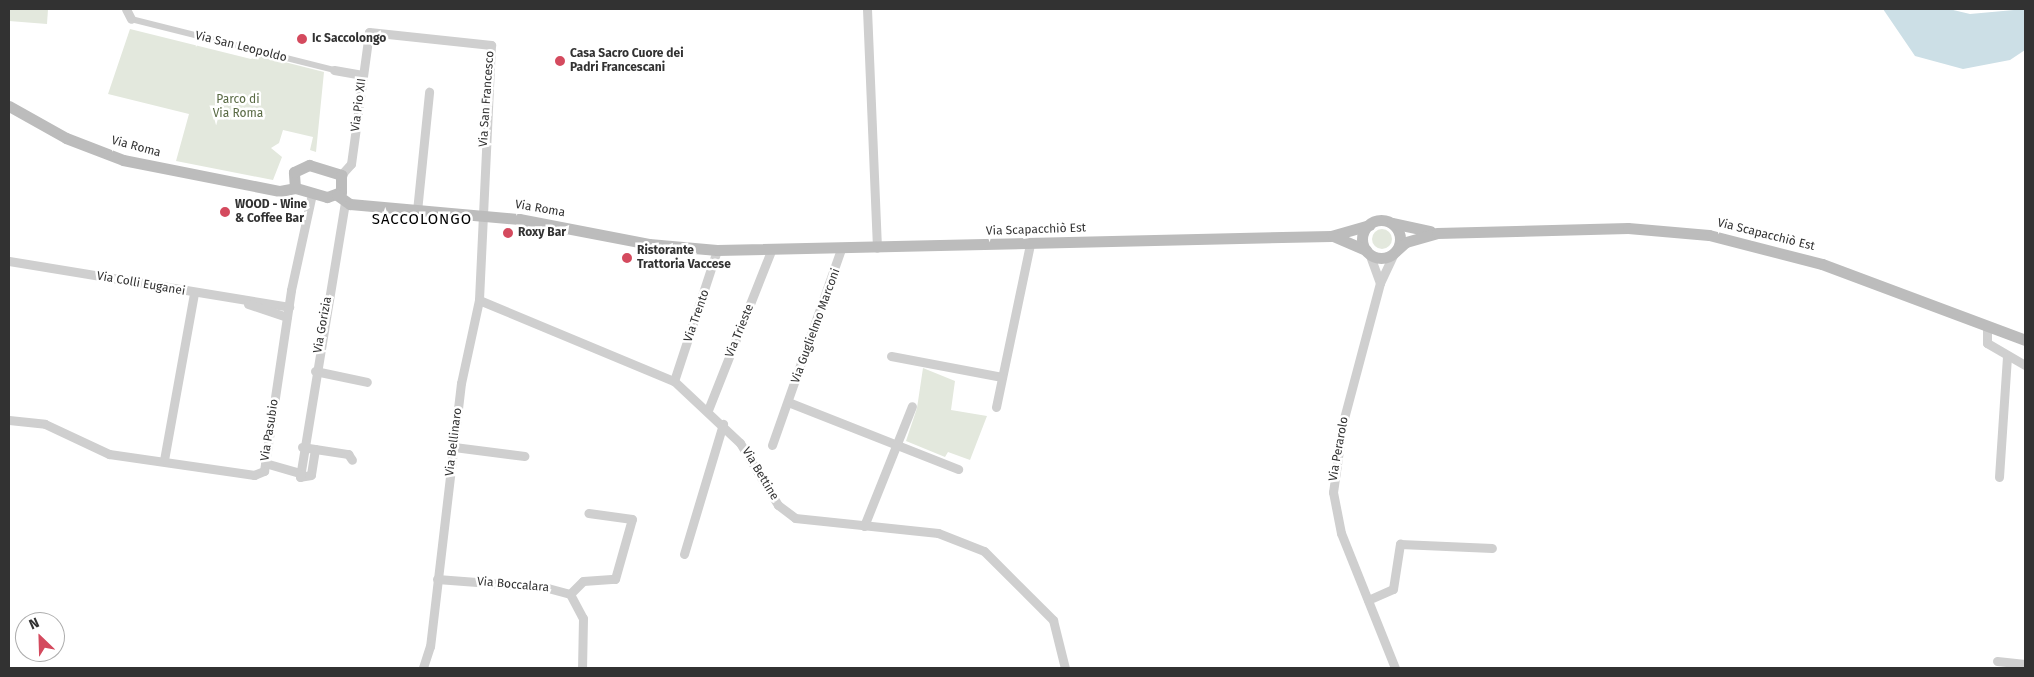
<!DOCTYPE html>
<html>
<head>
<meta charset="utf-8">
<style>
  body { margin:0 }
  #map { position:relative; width:2034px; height:677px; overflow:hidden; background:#fff; font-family:"Fira Sans",sans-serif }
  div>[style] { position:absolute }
  .green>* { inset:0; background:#e3e8dd }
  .round { border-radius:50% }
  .water>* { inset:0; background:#ccdfe6 }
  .pedestrian>* { height:6px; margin:-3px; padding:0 3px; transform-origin:3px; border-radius:3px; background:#cfcfcf }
  .minor>* { height:9px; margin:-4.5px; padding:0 4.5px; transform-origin:4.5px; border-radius:4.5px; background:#cfcfcf }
  .secondary>* { height:11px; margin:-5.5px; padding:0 5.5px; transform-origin:5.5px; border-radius:5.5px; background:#bcbcbc }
  .secondary>.ring { margin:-5.5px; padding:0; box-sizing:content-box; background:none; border:11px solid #bcbcbc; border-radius:50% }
  .dots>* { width:14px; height:14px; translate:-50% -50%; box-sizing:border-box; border:2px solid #fff; border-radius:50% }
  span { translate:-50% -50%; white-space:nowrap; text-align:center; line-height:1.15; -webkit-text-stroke:5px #fff; paint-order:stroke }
  .poi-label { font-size:12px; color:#323232; font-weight:700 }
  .left { translate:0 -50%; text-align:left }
  .street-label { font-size:12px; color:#323232 }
  .park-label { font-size:12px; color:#596a44 }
  .quarter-label { font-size:15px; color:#000; letter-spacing:1px }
  .frame { position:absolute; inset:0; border:10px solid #323232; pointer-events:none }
  .north { position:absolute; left:15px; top:612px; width:50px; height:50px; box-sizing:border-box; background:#fff; border:1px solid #adadad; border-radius:50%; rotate:336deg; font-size:14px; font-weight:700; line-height:20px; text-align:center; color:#323232 }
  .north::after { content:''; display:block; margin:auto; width:18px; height:22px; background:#d44a5e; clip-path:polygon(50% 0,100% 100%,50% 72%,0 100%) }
</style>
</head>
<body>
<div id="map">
  <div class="green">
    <div style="clip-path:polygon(9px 9px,48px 9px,47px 24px,9px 21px)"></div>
    <div style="clip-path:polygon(130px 29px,251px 59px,257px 55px,324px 72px,316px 152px,310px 150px,313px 137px,283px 130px,279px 143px,271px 148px,282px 157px,273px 180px,176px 161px,189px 114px,108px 94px)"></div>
    <div class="round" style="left:1372px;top:229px;width:20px;height:20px"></div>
    <div style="clip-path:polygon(923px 368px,955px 381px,951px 410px,987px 416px,970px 460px,948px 452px,945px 457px,906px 441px,917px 408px)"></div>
  </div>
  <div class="water">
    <div style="clip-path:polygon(1883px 9px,1949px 9px,1970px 14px,2025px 9px,2025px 50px,2010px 60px,1963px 69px,1915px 56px)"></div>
  </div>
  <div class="pedestrian">
    <div style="left:131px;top:19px;width:209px;rotate:14.1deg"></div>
  </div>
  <div class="minor">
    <div style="left:126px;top:9px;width:11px;rotate:63deg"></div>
    <div style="left:867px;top:9px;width:239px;rotate:87.6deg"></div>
    <div style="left:334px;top:70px;width:29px;rotate:10deg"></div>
    <div style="left:341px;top:175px;width:15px;rotate:-48deg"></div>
    <div style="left:351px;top:164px;width:133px;rotate:-82.2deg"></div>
    <div style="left:369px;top:32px;width:123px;rotate:6.1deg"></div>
    <div style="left:491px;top:45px;width:255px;rotate:92.7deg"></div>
    <div style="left:479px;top:300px;width:85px;rotate:102.2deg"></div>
    <div style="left:461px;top:383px;width:265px;rotate:96.7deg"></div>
    <div style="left:430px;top:646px;width:23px;rotate:108deg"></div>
    <div style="left:417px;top:211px;width:120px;rotate:-84.2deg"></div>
    <div style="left:1369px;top:253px;width:32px;rotate:70deg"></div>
    <div style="left:1394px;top:253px;width:33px;rotate:115deg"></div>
    <div style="left:1380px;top:283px;width:144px;rotate:104.9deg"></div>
    <div style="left:1343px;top:422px;width:71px;rotate:98.1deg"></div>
    <div style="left:1333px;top:492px;width:42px;rotate:79deg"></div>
    <div style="left:1341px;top:533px;width:145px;rotate:68.2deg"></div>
    <div style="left:9px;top:261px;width:284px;rotate:9.3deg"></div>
    <div style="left:479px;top:300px;width:211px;rotate:22.6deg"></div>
    <div style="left:674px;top:381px;width:91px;rotate:43.2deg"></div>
    <div style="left:740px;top:443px;width:73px;rotate:58.5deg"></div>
    <div style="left:778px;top:505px;width:21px;rotate:37deg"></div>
    <div style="left:795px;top:518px;width:144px;rotate:6deg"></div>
    <div style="left:938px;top:533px;width:49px;rotate:21.4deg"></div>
    <div style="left:984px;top:551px;width:98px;rotate:45deg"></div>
    <div style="left:1053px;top:620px;width:49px;rotate:76deg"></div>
    <div style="left:248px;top:304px;width:41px;rotate:18.4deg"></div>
    <div style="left:1987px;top:326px;width:17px;rotate:90deg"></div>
    <div style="left:1987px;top:343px;width:44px;rotate:30.1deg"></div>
    <div style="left:891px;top:356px;width:113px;rotate:10.7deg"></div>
    <div style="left:315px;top:371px;width:53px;rotate:11.9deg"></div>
    <div style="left:674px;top:381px;width:138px;rotate:-71.8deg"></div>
    <div style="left:788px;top:402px;width:183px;rotate:21.5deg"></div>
    <div style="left:996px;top:407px;width:167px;rotate:-78.2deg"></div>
    <div style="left:708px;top:410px;width:171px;rotate:-68.4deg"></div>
    <div style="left:9px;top:420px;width:36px;rotate:6deg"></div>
    <div style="left:45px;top:424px;width:71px;rotate:25.1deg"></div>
    <div style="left:109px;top:454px;width:147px;rotate:8.2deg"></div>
    <div style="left:254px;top:475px;width:11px;rotate:-22deg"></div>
    <div style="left:264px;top:471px;width:183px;rotate:-81.5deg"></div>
    <div style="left:291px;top:290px;width:98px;rotate:-77.7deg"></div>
    <div style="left:772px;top:445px;width:208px;rotate:-70.6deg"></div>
    <div style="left:302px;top:447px;width:47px;rotate:8.7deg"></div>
    <div style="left:348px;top:454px;width:7px;rotate:56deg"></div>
    <div style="left:454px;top:447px;width:71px;rotate:7.3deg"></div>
    <div style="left:315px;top:449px;width:26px;rotate:99deg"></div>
    <div style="left:311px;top:475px;width:11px;rotate:170deg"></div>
    <div style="left:300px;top:477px;width:278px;rotate:-80.7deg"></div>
    <div style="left:164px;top:460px;width:170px;rotate:-79.8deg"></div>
    <div style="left:265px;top:463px;width:33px;rotate:16deg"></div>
    <div style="left:1999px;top:477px;width:121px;rotate:-86.2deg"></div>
    <div style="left:864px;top:526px;width:129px;rotate:-68.2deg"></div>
    <div style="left:684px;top:554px;width:136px;rotate:-73.3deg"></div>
    <div style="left:437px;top:579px;width:107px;rotate:4.3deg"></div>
    <div style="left:544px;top:587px;width:27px;rotate:15deg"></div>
    <div style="left:570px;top:594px;width:27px;rotate:62deg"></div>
    <div style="left:583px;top:618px;width:50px;rotate:91.1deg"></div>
    <div style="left:570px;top:594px;width:18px;rotate:-45deg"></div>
    <div style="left:583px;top:581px;width:32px;rotate:-4deg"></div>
    <div style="left:615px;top:579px;width:62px;rotate:-74.2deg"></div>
    <div style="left:632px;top:519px;width:44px;rotate:-172.2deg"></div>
    <div style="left:1368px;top:600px;width:27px;rotate:-24deg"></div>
    <div style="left:1393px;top:589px;width:46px;rotate:-81.2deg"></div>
    <div style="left:1400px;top:544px;width:92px;rotate:2.5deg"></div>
    <div style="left:1997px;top:661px;width:28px;rotate:6deg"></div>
  </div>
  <div class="secondary">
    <div style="left:9px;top:106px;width:65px;rotate:29.3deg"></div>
    <div style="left:66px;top:138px;width:61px;rotate:21.1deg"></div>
    <div style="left:123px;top:160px;width:160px;rotate:11.2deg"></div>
    <div style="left:280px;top:191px;width:15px;rotate:-11deg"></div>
    <div style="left:309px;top:165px;width:34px;rotate:17deg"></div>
    <div style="left:341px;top:175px;width:17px;rotate:90deg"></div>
    <div style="left:341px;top:192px;width:15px;rotate:160deg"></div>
    <div style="left:327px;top:197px;width:33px;rotate:-164deg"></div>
    <div style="left:295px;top:188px;width:16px;rotate:-94deg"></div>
    <div style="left:294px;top:172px;width:17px;rotate:-25deg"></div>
    <div style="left:337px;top:195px;width:16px;rotate:35deg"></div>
    <div style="left:350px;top:204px;width:170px;rotate:5.1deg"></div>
    <div style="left:519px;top:219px;width:132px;rotate:10.9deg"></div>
    <div style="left:649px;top:244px;width:68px;rotate:5deg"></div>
    <div style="left:717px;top:250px;width:614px;rotate:-1.31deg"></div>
    <div style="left:1331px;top:236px;width:40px;rotate:-16deg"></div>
    <div class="ring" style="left:1362px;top:220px;width:27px;height:27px"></div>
    <div style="left:1392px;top:223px;width:39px;rotate:12deg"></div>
    <div style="left:1333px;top:236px;width:36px;rotate:23deg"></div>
    <div style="left:1397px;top:250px;width:12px;rotate:-42deg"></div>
    <div style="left:1406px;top:242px;width:32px;rotate:-16deg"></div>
    <div style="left:1437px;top:233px;width:191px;rotate:-1.5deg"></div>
    <div style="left:1628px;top:228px;width:81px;rotate:4.9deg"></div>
    <div style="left:1709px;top:235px;width:117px;rotate:14.4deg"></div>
    <div style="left:1822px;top:264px;width:217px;rotate:20.5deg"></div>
  </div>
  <div class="dots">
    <div style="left:302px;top:39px;background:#d44a5e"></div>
    <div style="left:560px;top:61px;background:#d44a5e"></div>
    <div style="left:225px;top:212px;background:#d44a5e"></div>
    <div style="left:508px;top:233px;background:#d44a5e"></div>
    <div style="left:627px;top:258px;background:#d44a5e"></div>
  </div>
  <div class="poi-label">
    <span class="left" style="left:312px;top:39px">Ic Saccolongo</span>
    <span class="left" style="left:570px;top:61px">Casa Sacro Cuore dei<br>Padri Francescani</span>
    <span class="left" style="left:235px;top:212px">WOOD - Wine<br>&amp; Coffee Bar</span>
    <span class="left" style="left:518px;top:233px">Roxy Bar</span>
    <span class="left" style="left:637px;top:258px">Ristorante<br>Trattoria Vaccese</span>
  </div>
  <div class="street-label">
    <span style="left:241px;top:47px;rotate:14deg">Via San Leopoldo</span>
    <span style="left:487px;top:99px;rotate:-86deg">Via San Francesco</span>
    <span style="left:359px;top:105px;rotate:-83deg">Via Pio XII</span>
    <span style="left:136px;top:147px;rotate:15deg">Via Roma</span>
    <span style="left:540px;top:209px;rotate:10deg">Via Roma</span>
    <span style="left:1036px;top:230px;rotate:-2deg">Via Scapacchiò Est</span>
    <span style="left:1766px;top:235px;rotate:14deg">Via Scapacchiò Est</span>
    <span style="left:141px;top:284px;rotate:10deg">Via Colli Euganei</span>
    <span style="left:697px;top:316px;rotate:-71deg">Via Trento</span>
    <span style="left:323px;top:325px;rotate:-80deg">Via Gorizia</span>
    <span style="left:816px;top:326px;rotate:-70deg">Via Guglielmo Marconi</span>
    <span style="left:740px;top:331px;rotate:-68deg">Via Trieste</span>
    <span style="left:270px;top:430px;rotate:-81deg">Via Pasubio</span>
    <span style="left:454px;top:442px;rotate:-83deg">Via Bellinaro</span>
    <span style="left:1339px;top:449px;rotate:-80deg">Via Perarolo</span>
    <span style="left:760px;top:474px;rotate:59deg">Via Bettine</span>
    <span style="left:513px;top:585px;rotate:5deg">Via Boccalara</span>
  </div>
  <div class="park-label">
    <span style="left:238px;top:107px">Parco di<br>Via Roma</span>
  </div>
  <div class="quarter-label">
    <span style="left:422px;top:220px">SACCOLONGO</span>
  </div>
  <div class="frame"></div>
  <div class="north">N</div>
</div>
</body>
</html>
